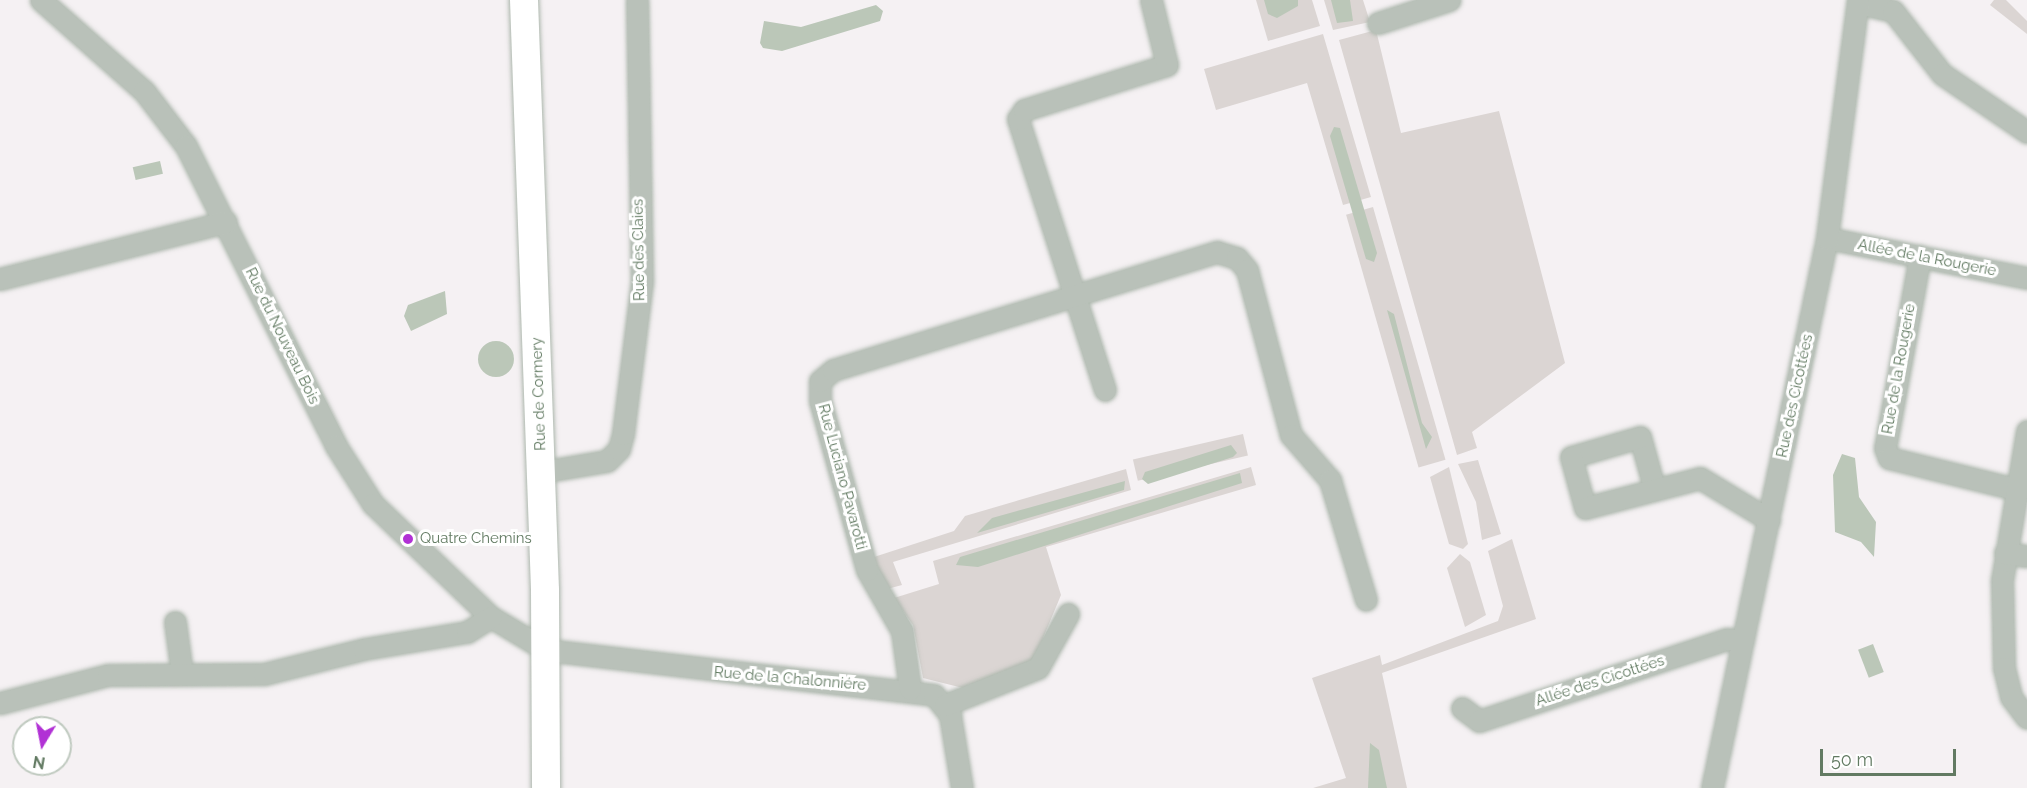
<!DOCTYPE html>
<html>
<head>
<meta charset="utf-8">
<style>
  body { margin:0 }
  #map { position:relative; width:2027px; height:788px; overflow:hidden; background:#f5f1f3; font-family:Raleway,sans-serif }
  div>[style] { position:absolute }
  .green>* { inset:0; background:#dbd5d3; transform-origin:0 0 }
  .water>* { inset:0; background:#bbc7b8; transform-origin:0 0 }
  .round { border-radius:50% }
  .roads { filter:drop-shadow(0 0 2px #aeb8ae) drop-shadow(0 0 2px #aeb8ae) }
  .minor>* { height:21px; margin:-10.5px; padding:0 10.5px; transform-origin:10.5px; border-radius:10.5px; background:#b9c1b9 }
  .secondary>* { height:28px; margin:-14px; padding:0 14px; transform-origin:14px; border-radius:14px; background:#fff }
  .dots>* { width:16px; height:16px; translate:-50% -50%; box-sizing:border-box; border:3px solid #fff; border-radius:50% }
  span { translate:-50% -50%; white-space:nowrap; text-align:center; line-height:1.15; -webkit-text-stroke:6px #fff; paint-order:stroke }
  .street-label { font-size:15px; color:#627a62 }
  .poi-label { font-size:15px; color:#627a62 }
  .left { translate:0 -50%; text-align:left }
  .north { position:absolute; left:12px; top:716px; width:60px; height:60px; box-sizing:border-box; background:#fff; border:2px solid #c0cac0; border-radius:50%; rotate:190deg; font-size:16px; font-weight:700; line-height:24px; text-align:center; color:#627a62 }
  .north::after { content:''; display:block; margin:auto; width:21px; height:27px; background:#b131d5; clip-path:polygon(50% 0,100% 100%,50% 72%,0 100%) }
  .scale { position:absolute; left:1820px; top:749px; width:136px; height:27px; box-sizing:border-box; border:3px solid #627a62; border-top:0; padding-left:8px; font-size:18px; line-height:21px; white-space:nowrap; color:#627a62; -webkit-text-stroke:4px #fff; paint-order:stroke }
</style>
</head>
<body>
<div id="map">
  <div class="green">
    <div style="clip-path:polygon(1256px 0,1312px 0,1320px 26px,1268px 41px)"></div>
    <div style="clip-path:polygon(1324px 0,1363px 0,1370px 22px,1333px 30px)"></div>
    <div style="clip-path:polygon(1994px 0,2006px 0,2027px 21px,2027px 34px,1990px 5px)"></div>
    <div style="clip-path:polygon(1376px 30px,1401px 133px,1499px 111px,1565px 363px,1472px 432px,1477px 448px,1457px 455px,1339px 40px)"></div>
    <div style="clip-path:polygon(1323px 34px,1371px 197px,1343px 205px,1307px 83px,1216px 110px,1204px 69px)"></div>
    <div style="left:1373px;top:207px;width:263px;height:28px;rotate:74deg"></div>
    <div style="left:1243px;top:434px;width:22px;height:113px;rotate:77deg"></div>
    <div style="clip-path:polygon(1478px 460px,1501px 534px,1482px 540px,1476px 502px,1458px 464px)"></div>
    <div style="clip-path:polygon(1251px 467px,1256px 485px,1046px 547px,1061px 595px,1033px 662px,963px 688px,923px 678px,913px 625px,894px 598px,939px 584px,933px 561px)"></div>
    <div style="clip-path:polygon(1449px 467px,1468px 544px,1463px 549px,1449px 544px,1430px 477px)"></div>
    <div style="clip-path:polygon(1126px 469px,1131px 490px,893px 562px,902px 585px,887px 589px,880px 574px,874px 557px,954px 531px,965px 516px)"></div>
    <div style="clip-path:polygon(1512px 539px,1536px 619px,1382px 673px,1407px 788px,1313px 788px,1346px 778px,1312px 678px,1380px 655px,1382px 665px,1498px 621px,1503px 606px,1488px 551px)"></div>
    <div style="clip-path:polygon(1460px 554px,1470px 562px,1486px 615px,1465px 627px,1447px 568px)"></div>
  </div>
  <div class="water">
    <div style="clip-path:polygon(1264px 0,1298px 0,1298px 6px,1277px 18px,1268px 14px)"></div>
    <div style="clip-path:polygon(1331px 0,1350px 0,1353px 21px,1337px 23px)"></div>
    <div style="clip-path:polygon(876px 5px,883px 11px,880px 21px,782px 51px,763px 48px,760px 43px,764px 21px,801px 27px)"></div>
    <div style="clip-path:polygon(1334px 127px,1340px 128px,1377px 253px,1374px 262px,1366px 259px,1330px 136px)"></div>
    <div style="left:160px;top:161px;width:13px;height:28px;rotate:77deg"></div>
    <div style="clip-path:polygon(445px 291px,447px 314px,411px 331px,404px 316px,408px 305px)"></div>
    <div style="clip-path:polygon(1387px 310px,1394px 314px,1422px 423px,1432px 437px,1426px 449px)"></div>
    <div class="round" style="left:478px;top:341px;width:36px;height:36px"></div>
    <div style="clip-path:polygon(1231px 445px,1237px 453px,1233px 457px,1148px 484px,1142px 479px,1145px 472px)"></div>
    <div style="clip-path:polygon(1842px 454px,1855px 458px,1859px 497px,1876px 522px,1874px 557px,1861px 542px,1835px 532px,1833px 475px)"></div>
    <div style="clip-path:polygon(1240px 473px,1242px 483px,978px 567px,956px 565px,960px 557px)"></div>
    <div style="clip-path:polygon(1125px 481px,1124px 490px,977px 533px,992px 518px)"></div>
    <div style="left:1873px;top:644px;width:30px;height:16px;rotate:69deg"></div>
    <div style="clip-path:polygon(1370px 743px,1379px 750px,1387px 788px,1368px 788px)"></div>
  </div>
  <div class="roads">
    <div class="minor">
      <div style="left:41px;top:0;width:137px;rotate:41.5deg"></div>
      <div style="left:144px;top:91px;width:69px;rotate:52.6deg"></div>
      <div style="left:186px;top:146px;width:335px;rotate:63.4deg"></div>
      <div style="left:336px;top:446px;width:69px;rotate:57.5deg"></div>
      <div style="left:373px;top:504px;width:163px;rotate:43.8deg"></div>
      <div style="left:491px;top:617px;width:64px;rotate:31deg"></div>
      <div style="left:546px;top:650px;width:391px;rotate:6.6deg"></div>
      <div style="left:934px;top:695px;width:26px;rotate:51deg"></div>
      <div style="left:950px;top:715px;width:74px;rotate:80.7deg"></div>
      <div style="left:1858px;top:3px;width:36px;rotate:13deg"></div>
      <div style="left:1893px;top:11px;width:80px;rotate:52.1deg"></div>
      <div style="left:1942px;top:74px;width:103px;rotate:34.3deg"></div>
      <div style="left:1378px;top:23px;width:75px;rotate:-17.9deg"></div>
      <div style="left:1827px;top:238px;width:204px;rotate:11.3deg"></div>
      <div style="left:1920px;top:256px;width:195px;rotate:100.3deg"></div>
      <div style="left:1885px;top:448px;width:11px;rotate:68deg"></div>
      <div style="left:1889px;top:458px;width:130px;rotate:13.8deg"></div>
      <div style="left:0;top:279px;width:233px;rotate:-14.2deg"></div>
      <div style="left:1105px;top:390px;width:285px;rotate:-107.8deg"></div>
      <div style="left:1018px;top:119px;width:11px;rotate:-56deg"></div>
      <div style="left:1024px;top:110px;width:150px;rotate:-17.5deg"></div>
      <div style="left:1167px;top:65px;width:67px;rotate:-103.8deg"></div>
      <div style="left:2027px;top:431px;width:151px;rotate:99.5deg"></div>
      <div style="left:2002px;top:580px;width:88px;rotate:88.7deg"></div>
      <div style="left:2004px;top:668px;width:30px;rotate:76deg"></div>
      <div style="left:2011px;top:697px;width:26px;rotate:53deg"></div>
      <div style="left:541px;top:472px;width:67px;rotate:-9.5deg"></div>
      <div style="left:607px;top:461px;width:17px;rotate:-45deg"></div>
      <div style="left:619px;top:449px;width:16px;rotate:-75deg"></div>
      <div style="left:623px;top:434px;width:153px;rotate:-82.9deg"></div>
      <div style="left:642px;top:282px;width:282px;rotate:-91deg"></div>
      <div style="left:1654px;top:487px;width:52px;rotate:-105.6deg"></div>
      <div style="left:1640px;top:437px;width:72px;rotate:163.8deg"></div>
      <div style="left:1571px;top:457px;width:53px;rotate:74.6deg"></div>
      <div style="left:1585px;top:508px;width:119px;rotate:-14.6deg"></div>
      <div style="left:1700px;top:478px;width:81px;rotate:31.3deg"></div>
      <div style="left:2005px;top:553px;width:22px;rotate:8deg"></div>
      <div style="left:175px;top:622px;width:51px;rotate:82.2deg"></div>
      <div style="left:910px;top:689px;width:59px;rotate:-97.9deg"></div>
      <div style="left:902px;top:631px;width:70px;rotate:-119.8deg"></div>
      <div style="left:867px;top:570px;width:175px;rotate:-105.5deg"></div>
      <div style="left:820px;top:401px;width:20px;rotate:-90deg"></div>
      <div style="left:820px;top:381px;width:17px;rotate:-40deg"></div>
      <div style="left:833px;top:370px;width:402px;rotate:-17.1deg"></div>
      <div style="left:1217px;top:252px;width:21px;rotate:17deg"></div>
      <div style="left:1237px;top:258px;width:16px;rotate:50deg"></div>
      <div style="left:1247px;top:270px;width:171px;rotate:75.1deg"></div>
      <div style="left:1291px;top:435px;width:60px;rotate:49.1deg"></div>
      <div style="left:1330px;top:480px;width:125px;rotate:73.3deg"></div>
      <div style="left:0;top:703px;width:112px;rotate:-14.5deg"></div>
      <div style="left:108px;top:675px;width:156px;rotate:-0.4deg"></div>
      <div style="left:264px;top:674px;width:103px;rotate:-14deg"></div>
      <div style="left:364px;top:649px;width:104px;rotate:-9.4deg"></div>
      <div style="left:467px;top:632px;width:28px;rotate:-32deg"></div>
      <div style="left:945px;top:705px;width:100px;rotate:-21.7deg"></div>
      <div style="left:1038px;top:668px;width:62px;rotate:-60.9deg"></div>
      <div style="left:1462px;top:708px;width:21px;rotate:37deg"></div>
      <div style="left:1479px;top:721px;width:261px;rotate:-18.3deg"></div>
      <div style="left:1727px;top:639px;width:15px;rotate:8deg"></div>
      <div style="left:1712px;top:788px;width:562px;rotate:-78.19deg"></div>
      <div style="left:1827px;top:238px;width:240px;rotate:-82.6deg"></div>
    </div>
    <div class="secondary">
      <div style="left:524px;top:0;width:591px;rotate:87.96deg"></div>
      <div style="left:545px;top:591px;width:197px;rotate:89.7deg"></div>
    </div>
  </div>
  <div class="dots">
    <div style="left:408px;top:539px;background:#b131d5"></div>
  </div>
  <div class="street-label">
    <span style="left:639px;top:250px;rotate:-91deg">Rue des Claies</span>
    <span style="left:1927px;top:258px;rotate:11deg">Allée de la Rougerie</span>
    <span style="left:282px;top:336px;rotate:64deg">Rue du Nouveau Bois</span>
    <span style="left:1899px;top:369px;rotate:-80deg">Rue de la Rougerie</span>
    <span style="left:539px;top:394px;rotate:-92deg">Rue de Cormery</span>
    <span style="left:1795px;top:396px;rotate:-78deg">Rue des Cicottées</span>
    <span style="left:842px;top:477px;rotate:75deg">Rue Luciano Pavarotti</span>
    <span style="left:790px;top:679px;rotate:5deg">Rue de la Chalonniére</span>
    <span style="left:1600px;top:681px;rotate:-18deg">Allée des Cicottées</span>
  </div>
  <div class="poi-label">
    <span class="left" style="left:420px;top:539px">Quatre Chemins</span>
  </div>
  <div class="north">N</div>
  <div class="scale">50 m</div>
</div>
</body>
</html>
